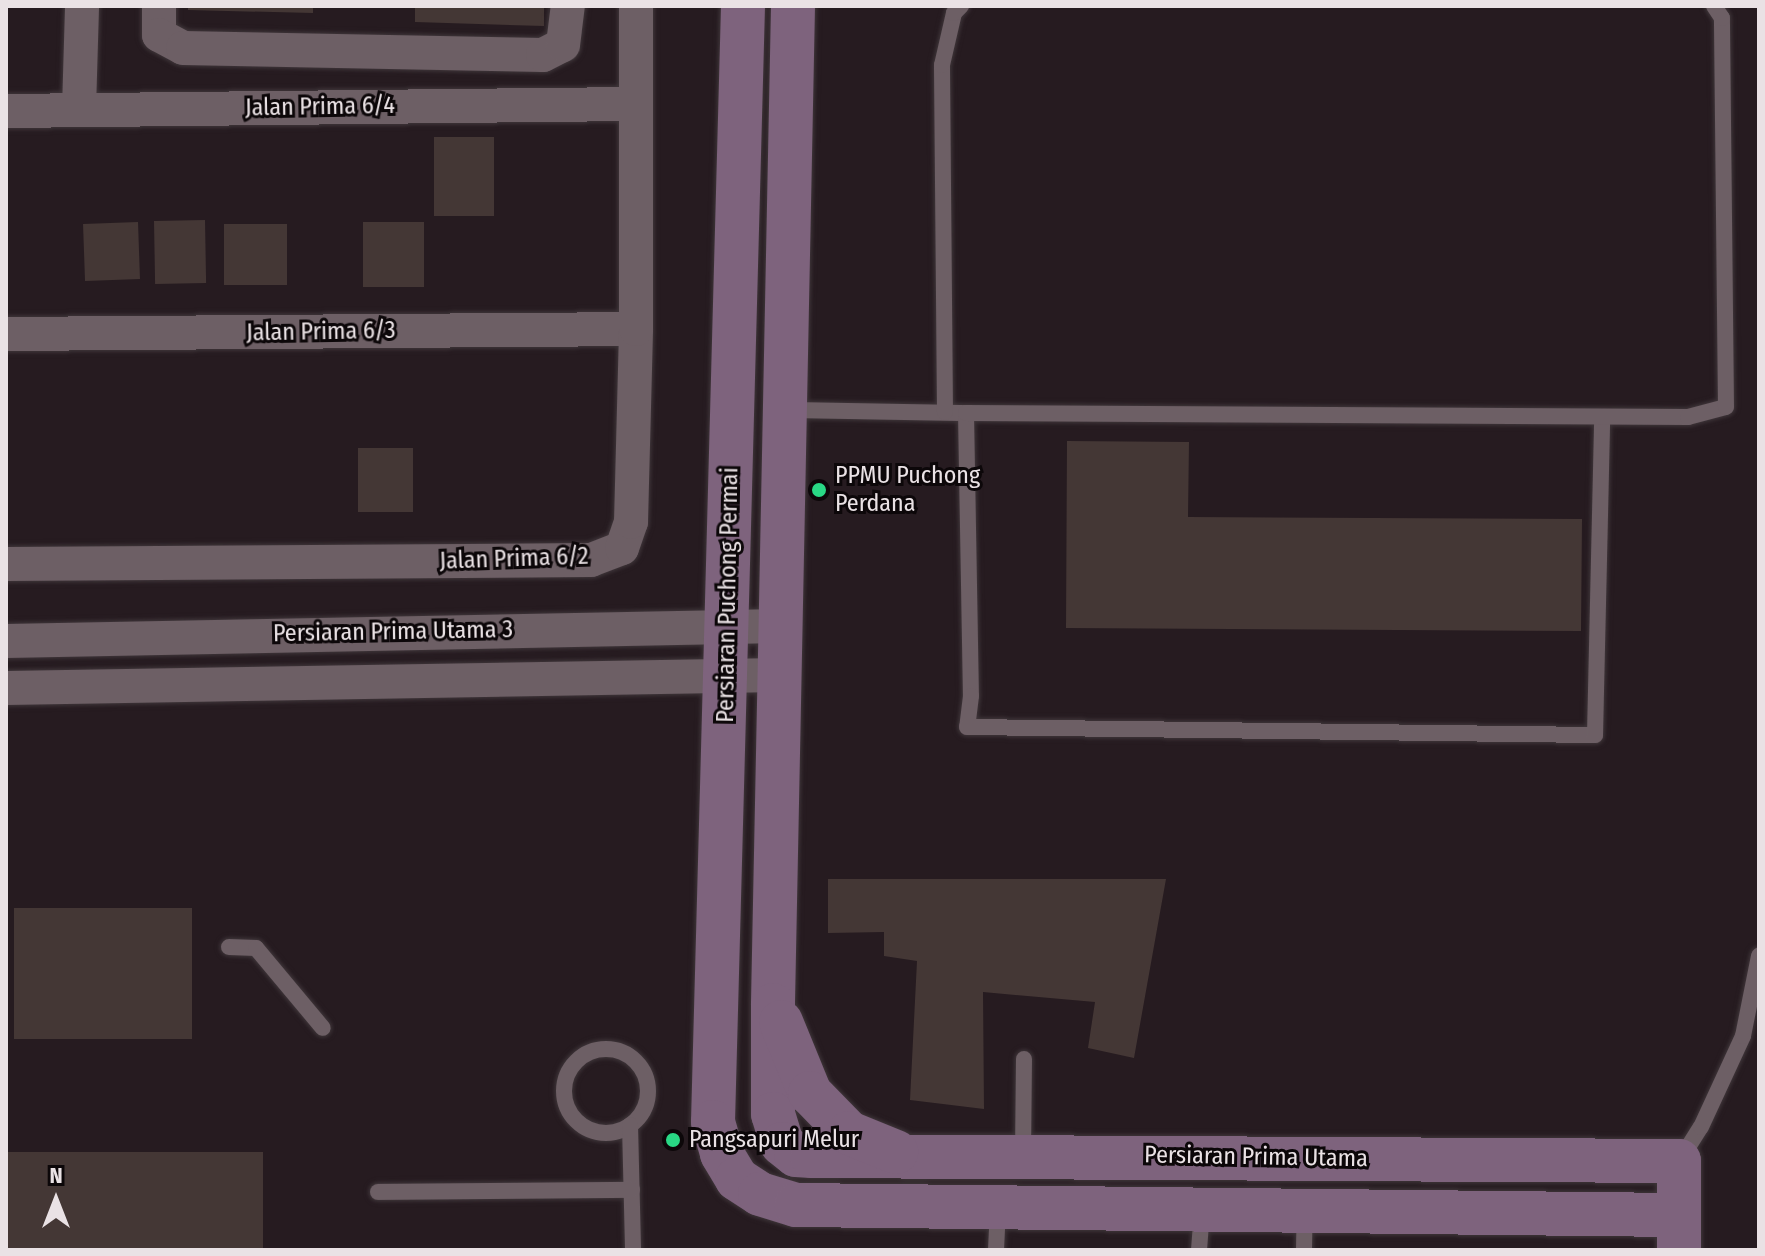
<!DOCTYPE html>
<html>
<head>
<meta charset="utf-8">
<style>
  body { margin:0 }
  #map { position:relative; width:1765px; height:1256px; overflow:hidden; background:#261b20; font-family:"Fira Sans Condensed",sans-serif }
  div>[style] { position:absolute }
  .building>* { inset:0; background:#443735; transform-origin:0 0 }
  .roads { filter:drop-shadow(0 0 2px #3f363a) drop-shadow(0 0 2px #3f363a) }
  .service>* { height:16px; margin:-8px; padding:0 8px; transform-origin:8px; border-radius:8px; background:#6d5f65 }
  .service>.ring { margin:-8px; padding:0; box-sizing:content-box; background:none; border:16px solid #6d5f65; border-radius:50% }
  .minor>* { height:34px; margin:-17px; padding:0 17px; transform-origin:17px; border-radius:17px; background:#6d5f65 }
  .secondary>* { height:44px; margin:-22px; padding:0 22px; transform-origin:22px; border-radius:22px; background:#7e637d }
  .dots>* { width:22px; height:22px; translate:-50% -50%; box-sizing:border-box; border:4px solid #0c0709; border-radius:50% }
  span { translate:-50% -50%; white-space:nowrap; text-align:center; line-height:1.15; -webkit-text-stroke:6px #0c0709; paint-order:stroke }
  .street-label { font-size:24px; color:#eae2e5 }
  .poi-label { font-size:24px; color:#eae2e5 }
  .left { translate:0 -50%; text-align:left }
  .frame { position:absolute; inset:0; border:8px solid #eae2e5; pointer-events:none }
  .north { position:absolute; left:16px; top:1160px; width:80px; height:80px; -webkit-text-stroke:6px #0c0709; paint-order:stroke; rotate:0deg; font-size:22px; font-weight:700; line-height:32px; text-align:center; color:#eae2e5 }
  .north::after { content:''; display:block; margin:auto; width:28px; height:36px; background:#eae2e5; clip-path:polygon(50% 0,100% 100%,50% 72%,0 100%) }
</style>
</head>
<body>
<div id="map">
  <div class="building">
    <div style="clip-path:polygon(188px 6px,313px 6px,313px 13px,188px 10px)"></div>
    <div style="clip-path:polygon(415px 6px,544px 6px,544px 26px,415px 22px)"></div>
    <div style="left:434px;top:137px;width:60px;height:79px"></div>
    <div style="left:205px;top:220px;width:63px;height:51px;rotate:89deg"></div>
    <div style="left:138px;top:222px;width:57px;height:55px;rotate:88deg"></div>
    <div style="left:363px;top:222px;width:61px;height:65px"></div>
    <div style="left:224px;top:224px;width:63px;height:61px"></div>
    <div style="clip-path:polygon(1067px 441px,1189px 442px,1188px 517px,1582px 519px,1581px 631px,1066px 628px)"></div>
    <div style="left:358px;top:448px;width:55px;height:64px"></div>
    <div style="clip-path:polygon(828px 879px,1166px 879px,1134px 1058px,1088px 1048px,1095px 1002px,983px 992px,984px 1109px,910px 1100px,917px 961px,884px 956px,884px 932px,828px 933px)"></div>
    <div style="left:14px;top:908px;width:178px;height:131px"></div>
    <div style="left:6px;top:1152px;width:257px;height:98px"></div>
  </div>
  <div class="roads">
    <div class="service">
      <div style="left:786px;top:410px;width:180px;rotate:1deg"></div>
      <div style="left:966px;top:413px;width:283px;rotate:89deg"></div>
      <div style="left:971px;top:696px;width:31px;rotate:97deg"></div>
      <div style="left:967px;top:727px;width:628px;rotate:0.73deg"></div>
      <div style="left:1595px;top:735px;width:318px;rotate:-88.7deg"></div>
      <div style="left:945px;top:412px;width:347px;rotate:-90.5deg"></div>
      <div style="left:942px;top:65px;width:53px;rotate:-77deg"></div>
      <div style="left:954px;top:13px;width:10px;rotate:-45deg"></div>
      <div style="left:966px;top:413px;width:722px;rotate:0.32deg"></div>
      <div style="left:1688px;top:417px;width:39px;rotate:-15deg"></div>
      <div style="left:1726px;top:407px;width:389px;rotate:-90.6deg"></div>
      <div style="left:1722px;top:18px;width:14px;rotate:-124deg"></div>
      <div style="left:229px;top:947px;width:27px;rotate:2deg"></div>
      <div style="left:256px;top:948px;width:104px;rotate:50.1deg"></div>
      <div class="ring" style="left:564px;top:1049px;width:68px;height:68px"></div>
      <div style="left:630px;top:1125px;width:125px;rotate:88.6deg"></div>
      <div style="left:1023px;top:1154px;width:95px;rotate:-89.4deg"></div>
      <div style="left:1680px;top:1160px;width:39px;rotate:-58deg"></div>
      <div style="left:1701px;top:1127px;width:100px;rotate:-65.2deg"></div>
      <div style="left:1743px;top:1036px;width:82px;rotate:-78.7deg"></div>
      <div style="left:378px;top:1192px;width:254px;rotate:-0.5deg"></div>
      <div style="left:996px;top:1250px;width:42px;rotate:-87.3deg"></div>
      <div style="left:1199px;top:1250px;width:40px;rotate:-85.7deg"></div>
      <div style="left:1304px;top:1250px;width:39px;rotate:-89deg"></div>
    </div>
    <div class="minor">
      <div style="left:159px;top:6px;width:29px;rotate:90deg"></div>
      <div style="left:159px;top:35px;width:27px;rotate:28deg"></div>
      <div style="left:183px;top:48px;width:360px;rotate:1.1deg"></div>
      <div style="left:543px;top:55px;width:22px;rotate:-27deg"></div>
      <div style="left:563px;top:45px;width:39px;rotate:-83deg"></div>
      <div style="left:79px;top:109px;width:103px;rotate:-88.3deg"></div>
      <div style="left:6px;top:111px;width:627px;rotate:-0.64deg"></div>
      <div style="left:6px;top:334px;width:630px;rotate:-0.45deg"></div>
      <div style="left:6px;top:564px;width:585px;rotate:-0.39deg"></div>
      <div style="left:591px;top:560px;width:33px;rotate:-21deg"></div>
      <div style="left:622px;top:548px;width:28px;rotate:-71deg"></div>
      <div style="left:631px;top:522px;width:193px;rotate:-88.5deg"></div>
      <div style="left:636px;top:329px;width:323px;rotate:-90deg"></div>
      <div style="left:6px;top:641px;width:775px;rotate:-1.11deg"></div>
      <div style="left:6px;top:688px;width:774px;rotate:-0.96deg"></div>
    </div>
    <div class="secondary">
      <div style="left:743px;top:6px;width:1116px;rotate:91.54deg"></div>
      <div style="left:713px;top:1122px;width:33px;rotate:74deg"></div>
      <div style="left:722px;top:1154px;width:29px;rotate:59deg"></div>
      <div style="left:737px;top:1179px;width:27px;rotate:33deg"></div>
      <div style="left:760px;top:1194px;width:38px;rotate:17deg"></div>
      <div style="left:796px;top:1205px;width:882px;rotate:0.65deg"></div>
      <div style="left:793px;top:6px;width:999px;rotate:91.15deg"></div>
      <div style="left:773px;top:1005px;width:109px;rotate:90deg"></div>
      <div style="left:773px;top:1114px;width:31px;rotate:73deg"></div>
      <div style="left:782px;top:1144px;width:18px;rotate:38deg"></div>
      <div style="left:796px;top:1155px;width:16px;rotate:4deg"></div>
      <div style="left:812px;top:1156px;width:867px;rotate:0.33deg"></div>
      <div style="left:1679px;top:1161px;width:89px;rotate:90deg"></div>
      <div style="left:781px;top:1022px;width:77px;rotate:67.8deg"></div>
      <div style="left:810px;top:1093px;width:56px;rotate:45.7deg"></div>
      <div style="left:849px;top:1133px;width:51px;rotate:22deg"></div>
    </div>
  </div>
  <div class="dots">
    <div style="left:819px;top:490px;background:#29d885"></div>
    <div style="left:673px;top:1140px;background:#29d885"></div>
  </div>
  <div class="street-label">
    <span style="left:320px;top:107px;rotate:-1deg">Jalan Prima 6/4</span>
    <span style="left:321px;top:332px;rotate:-1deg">Jalan Prima 6/3</span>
    <span style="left:514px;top:559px;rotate:-2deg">Jalan Prima 6/2</span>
    <span style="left:728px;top:595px;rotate:-89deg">Persiaran Puchong Permai</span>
    <span style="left:393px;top:632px;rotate:-1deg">Persiaran Prima Utama 3</span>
    <span style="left:1256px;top:1157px;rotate:1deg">Persiaran Prima Utama</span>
  </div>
  <div class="poi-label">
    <span class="left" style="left:835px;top:490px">PPMU Puchong<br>Perdana</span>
    <span class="left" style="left:689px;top:1140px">Pangsapuri Melur</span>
  </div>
  <div class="frame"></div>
  <div class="north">N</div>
</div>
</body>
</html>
